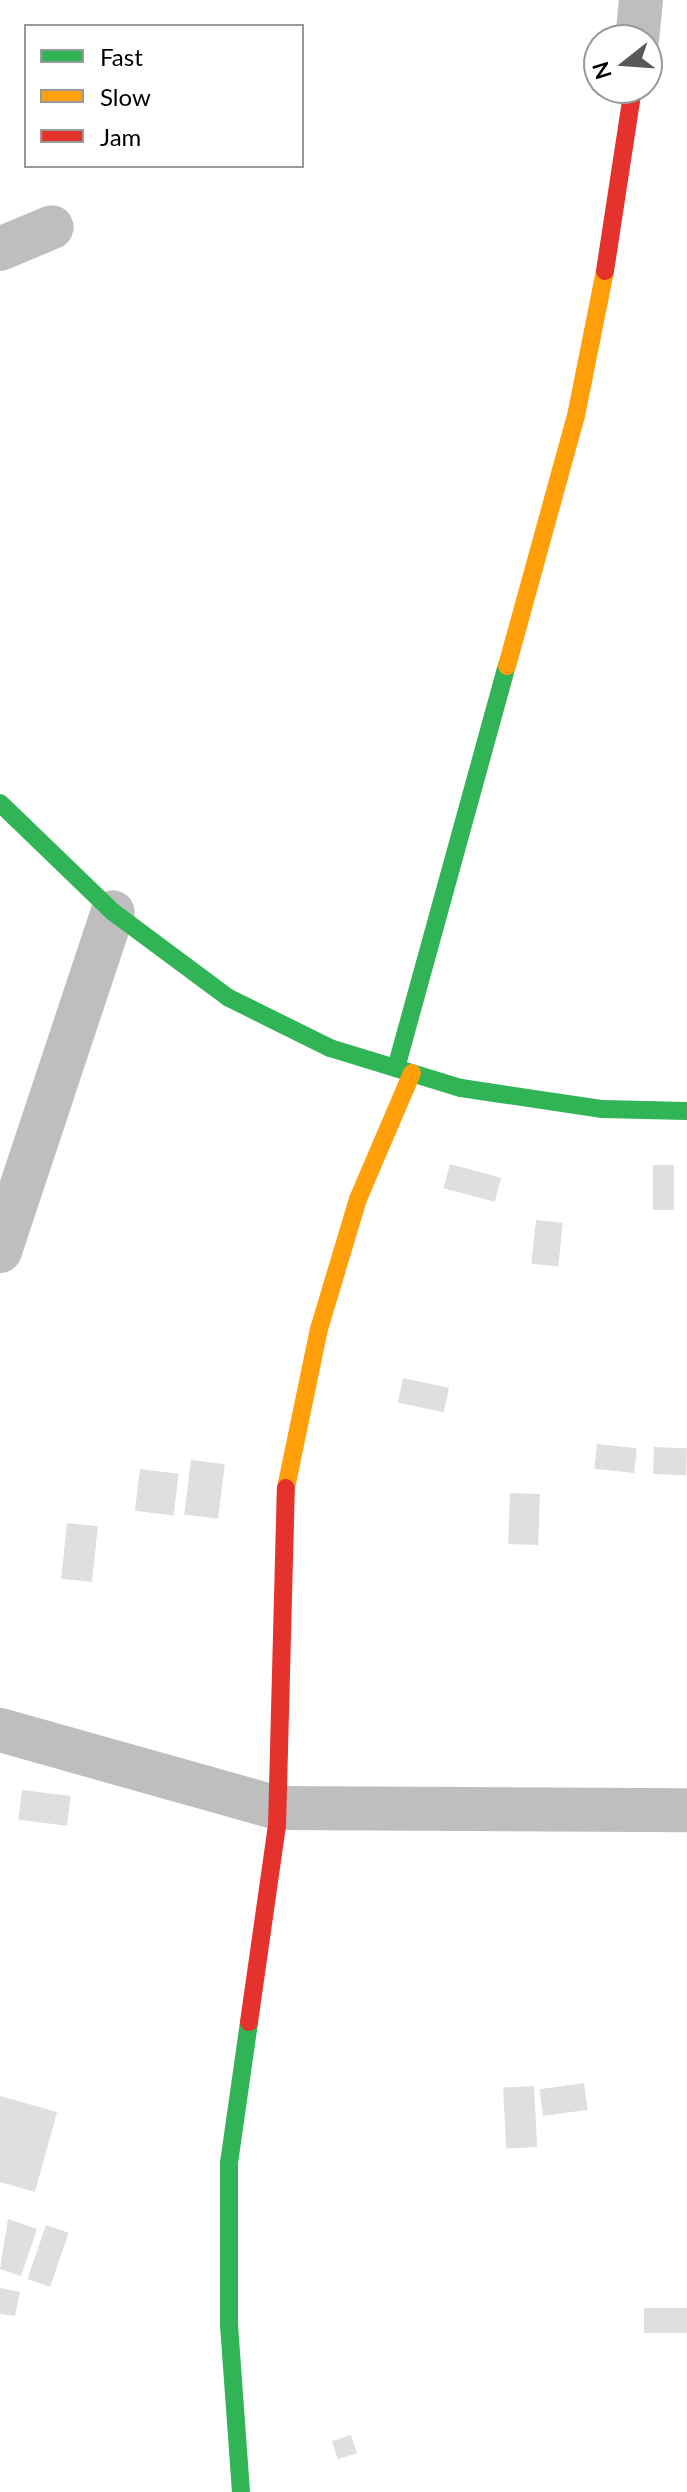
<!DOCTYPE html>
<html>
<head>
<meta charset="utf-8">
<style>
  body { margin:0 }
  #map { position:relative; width:687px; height:2492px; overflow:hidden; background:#fff; font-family:Lato,sans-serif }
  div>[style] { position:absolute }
  .building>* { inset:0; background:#dfdfdf; transform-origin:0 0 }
  .street>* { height:44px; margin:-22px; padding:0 22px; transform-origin:22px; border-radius:22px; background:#bebebe }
  .fast>* { height:18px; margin:-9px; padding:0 9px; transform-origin:9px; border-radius:9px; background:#30b455 }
  .slow>* { height:18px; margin:-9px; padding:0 9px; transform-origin:9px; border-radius:9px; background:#ff9f0a }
  .jam>* { height:18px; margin:-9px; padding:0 9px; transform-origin:9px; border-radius:9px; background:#e5322d }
  span { translate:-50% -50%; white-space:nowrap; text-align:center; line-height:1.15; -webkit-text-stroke:7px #fff; paint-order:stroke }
  .legend { position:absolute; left:24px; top:24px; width:280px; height:144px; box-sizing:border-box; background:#fff; border:2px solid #999; margin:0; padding:10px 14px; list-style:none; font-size:24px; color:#000 }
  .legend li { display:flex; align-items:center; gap:16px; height:40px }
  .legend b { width:40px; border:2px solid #999 }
  .north { position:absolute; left:583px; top:24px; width:80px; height:80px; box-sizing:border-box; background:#fff; border:2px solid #999; border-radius:50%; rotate:253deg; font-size:22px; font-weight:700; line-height:32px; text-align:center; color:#000 }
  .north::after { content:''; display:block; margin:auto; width:28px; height:36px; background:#595959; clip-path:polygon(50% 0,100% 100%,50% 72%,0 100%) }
</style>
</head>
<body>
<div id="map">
  <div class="building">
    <div style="left:450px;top:1164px;width:53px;height:25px;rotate:15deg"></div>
    <div style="left:653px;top:1165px;width:21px;height:45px"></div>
    <div style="left:536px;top:1220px;width:27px;height:44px;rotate:6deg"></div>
    <div style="left:403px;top:1378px;width:47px;height:25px;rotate:12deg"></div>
    <div style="left:597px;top:1444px;width:40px;height:25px;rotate:6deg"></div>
    <div style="left:654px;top:1447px;width:33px;height:27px;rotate:2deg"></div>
    <div style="left:191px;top:1460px;width:34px;height:55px;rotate:7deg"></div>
    <div style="left:140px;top:1469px;width:39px;height:42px;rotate:7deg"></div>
    <div style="left:510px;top:1493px;width:30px;height:51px;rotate:2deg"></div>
    <div style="left:67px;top:1523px;width:31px;height:56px;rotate:6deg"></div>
    <div style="left:22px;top:1790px;width:49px;height:30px;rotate:7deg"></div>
    <div style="left:584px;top:2083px;width:27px;height:45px;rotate:82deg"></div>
    <div style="left:534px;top:2086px;width:61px;height:31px;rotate:87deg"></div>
    <div style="clip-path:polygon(0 2096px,57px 2112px,35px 2192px,0 2182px)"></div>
    <div style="clip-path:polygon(8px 2219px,37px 2229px,21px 2276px,0 2269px)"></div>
    <div style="left:46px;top:2225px;width:24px;height:57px;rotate:19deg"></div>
    <div style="clip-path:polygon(0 2288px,20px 2292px,15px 2316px,0 2314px)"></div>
    <div style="left:687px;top:2308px;width:25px;height:43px;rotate:90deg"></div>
    <div style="left:351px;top:2435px;width:19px;height:20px;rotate:72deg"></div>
  </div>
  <div class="street">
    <div style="left:637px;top:40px;width:40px;rotate:-84.3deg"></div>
    <div style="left:0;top:249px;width:56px;rotate:-22.9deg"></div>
    <div style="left:0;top:1251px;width:357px;rotate:-71.6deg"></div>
    <div style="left:0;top:1730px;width:288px;rotate:15.7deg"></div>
    <div style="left:277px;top:1808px;width:410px;rotate:0.3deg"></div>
  </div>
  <div class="fast">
    <div style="left:0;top:803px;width:157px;rotate:44deg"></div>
    <div style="left:113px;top:912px;width:144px;rotate:36.6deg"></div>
    <div style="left:229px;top:998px;width:113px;rotate:26.3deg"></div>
    <div style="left:330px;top:1048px;width:137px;rotate:17deg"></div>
    <div style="left:461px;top:1088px;width:143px;rotate:8.5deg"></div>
    <div style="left:602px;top:1109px;width:85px;rotate:1.3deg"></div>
    <div style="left:396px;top:1068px;width:417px;rotate:-74.6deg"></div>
    <div style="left:241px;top:2492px;width:166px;rotate:-94.1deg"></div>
    <div style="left:229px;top:2326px;width:163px;rotate:-90deg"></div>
    <div style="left:229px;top:2163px;width:142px;rotate:-81.9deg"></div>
  </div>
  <div class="slow">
    <div style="left:507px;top:666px;width:259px;rotate:-74.6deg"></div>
    <div style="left:576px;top:416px;width:148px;rotate:-78.7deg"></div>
    <div style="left:286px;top:1488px;width:162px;rotate:-78.3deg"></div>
    <div style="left:319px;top:1329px;width:136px;rotate:-73.3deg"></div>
    <div style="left:358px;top:1199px;width:137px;rotate:-66.8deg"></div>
  </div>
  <div class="jam">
    <div style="left:605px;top:271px;width:185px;rotate:-81.3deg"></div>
    <div style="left:249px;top:2022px;width:198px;rotate:-81.9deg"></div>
    <div style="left:277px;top:1826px;width:338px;rotate:-88.5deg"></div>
  </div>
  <ul class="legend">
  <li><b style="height:10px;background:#30b455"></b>Fast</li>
  <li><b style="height:10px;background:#ff9f0a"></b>Slow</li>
  <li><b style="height:10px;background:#e5322d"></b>Jam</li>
  </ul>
  <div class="north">N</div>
</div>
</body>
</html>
